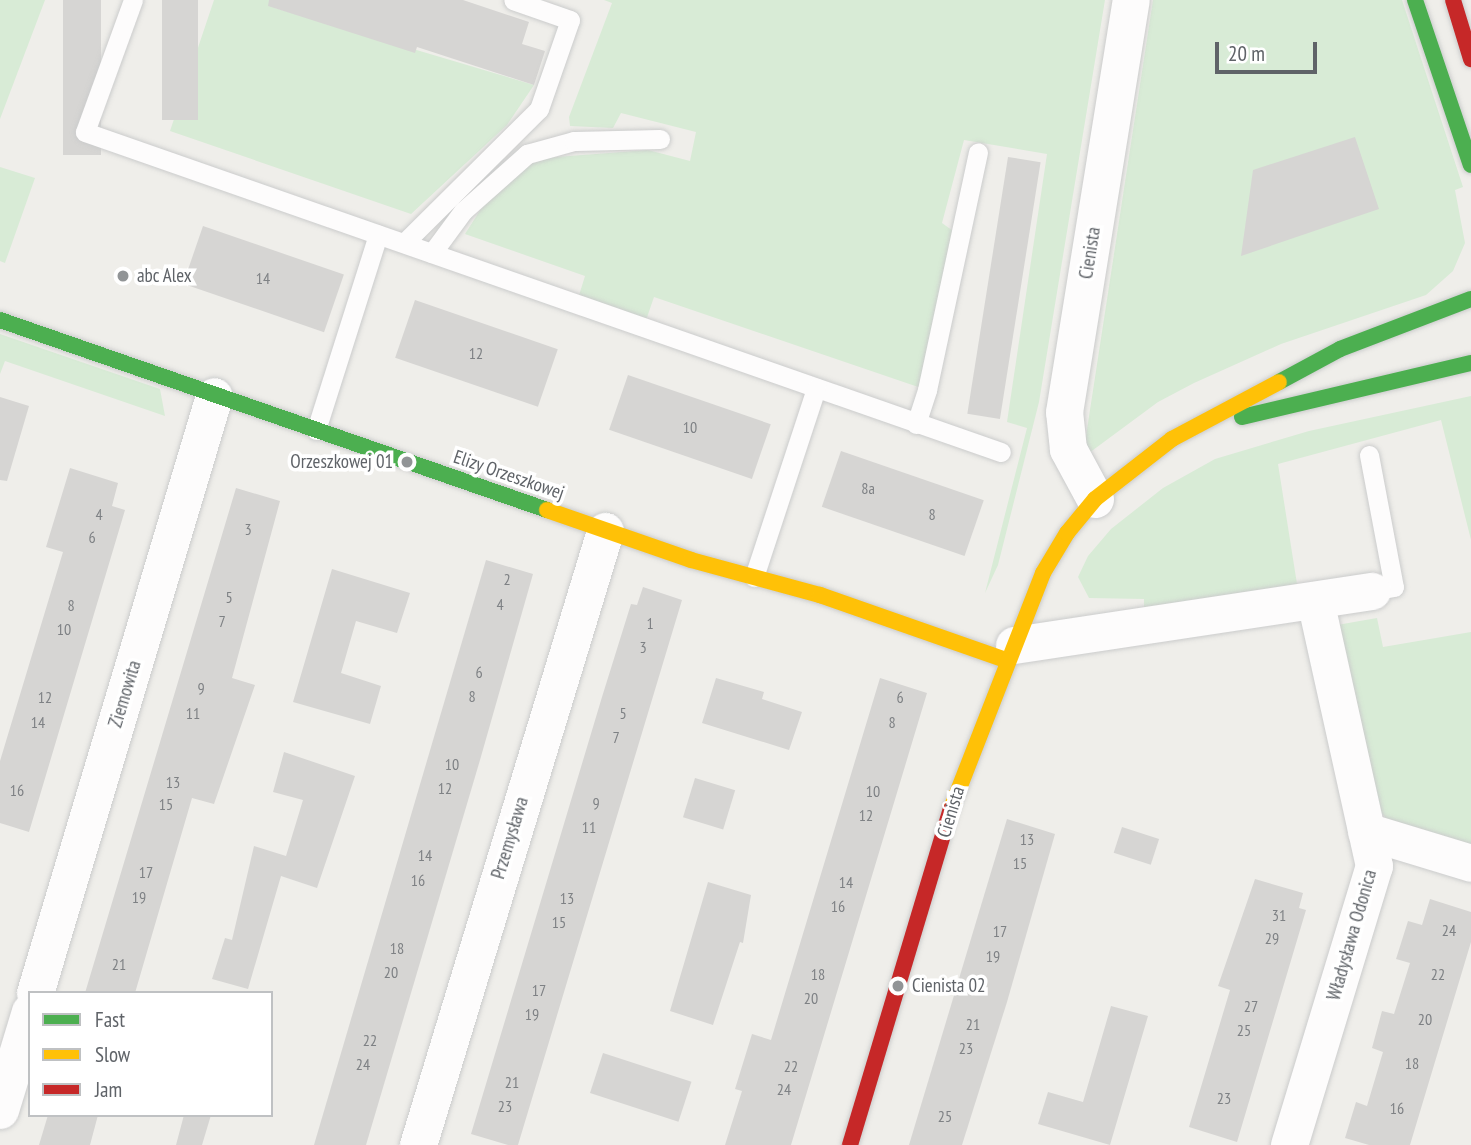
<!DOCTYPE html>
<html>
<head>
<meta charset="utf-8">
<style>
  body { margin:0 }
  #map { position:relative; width:1471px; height:1145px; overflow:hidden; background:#efeeea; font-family:"PT Sans Narrow",sans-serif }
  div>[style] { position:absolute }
  .green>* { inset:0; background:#d8ebd6 }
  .building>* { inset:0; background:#d6d5d3; transform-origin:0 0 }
  .roads { filter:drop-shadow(0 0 2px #cbcccc) drop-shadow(0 0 2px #cbcccc) }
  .lane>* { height:19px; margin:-9.5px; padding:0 9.5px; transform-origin:9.5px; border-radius:9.5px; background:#fdfcfc }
  .street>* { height:37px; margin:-18.5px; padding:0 18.5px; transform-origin:18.5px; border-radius:18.5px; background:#fdfcfc }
  .fast>* { height:16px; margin:-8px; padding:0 8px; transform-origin:8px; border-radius:8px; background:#4caf50 }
  .slow>* { height:16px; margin:-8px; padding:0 8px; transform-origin:8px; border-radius:8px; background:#ffc107 }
  .jam>* { height:16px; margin:-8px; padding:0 8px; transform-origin:8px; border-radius:8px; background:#c62828 }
  .dots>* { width:19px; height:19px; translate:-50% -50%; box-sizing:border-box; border:4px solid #fff; border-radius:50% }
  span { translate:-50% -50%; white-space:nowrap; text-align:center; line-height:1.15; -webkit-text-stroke:7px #fff; paint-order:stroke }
  .number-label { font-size:16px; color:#7e8184 }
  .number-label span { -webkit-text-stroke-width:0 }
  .street-label { font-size:19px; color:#5f6368 }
  .poi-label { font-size:19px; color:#5f6368 }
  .left { translate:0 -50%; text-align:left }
  .right { translate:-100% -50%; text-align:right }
  .legend { position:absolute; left:28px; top:991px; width:245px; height:126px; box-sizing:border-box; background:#fff; border:2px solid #bfc1c3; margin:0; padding:9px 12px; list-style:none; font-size:21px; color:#5f6368 }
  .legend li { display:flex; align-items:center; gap:14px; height:35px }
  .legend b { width:35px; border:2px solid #bfc1c3 }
  .scale { position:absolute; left:1215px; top:42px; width:102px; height:32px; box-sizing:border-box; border:4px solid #5f6368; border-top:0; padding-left:9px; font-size:21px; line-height:24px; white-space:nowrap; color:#5f6368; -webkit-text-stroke:5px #fff; paint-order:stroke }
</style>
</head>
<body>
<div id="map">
  <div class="green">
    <div style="clip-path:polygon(0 0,45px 0,0 119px)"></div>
    <div style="clip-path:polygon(214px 0,277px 0,275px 8px,534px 85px,507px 125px,411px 214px,170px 131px)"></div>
    <div style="clip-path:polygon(604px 0,1105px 0,1039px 402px,998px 565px,985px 593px,1027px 428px,1007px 422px,1047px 154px,964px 140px,942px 223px,960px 236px,927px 390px,654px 297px,643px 329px,576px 305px,585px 276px,465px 234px,493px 190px,530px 159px,648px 150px,690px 161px,696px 132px,621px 113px,613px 128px,570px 126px,569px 117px,612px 3px)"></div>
    <div style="clip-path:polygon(1153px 0,1402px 0,1463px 187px,1455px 190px,1465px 243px,1453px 271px,1426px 295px,1281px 344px,1194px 383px,1158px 402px,1089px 453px,1084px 449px)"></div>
    <div style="clip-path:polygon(0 167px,35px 178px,5px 263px,0 261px)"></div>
    <div style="clip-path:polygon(0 334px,160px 389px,165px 416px,5px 361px,0 374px)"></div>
    <div style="clip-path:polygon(1471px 396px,1471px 540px,1441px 420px,1278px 464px,1297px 584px,1144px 608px,1144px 599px,1089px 598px,1078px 577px,1088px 556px,1111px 529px,1163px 488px,1215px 459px,1309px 431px)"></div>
    <div style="clip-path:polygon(1377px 618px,1383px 647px,1471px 632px,1471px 851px,1389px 822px,1381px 812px,1337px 625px)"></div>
  </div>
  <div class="building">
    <div style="left:63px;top:0;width:38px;height:155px"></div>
    <div style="left:162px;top:0;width:36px;height:120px"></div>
    <div style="clip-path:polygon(269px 0,463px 0,529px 22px,522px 44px,545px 51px,534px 85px,417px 47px,415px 53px,268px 6px)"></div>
    <div style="clip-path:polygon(1355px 137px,1379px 209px,1241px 256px,1253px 170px)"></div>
    <div style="left:1008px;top:157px;width:33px;height:260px;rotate:9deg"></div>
    <div style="left:203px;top:226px;width:149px;height:61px;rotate:19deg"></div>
    <div style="left:415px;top:300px;width:151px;height:61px;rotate:19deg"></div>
    <div style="left:628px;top:375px;width:151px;height:58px;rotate:19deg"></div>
    <div style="clip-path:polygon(0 397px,29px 406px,7px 481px,0 480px)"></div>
    <div style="left:841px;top:451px;width:151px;height:59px;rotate:19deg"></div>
    <div style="clip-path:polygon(70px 468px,118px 483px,112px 506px,125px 510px,29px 832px,0 823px,0 761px,63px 552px,46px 547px)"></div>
    <div style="clip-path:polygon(236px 488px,280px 501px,232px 678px,255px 685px,214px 804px,192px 798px,135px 993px,85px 993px)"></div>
    <div style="clip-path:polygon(486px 560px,533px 574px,480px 760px,366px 1145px,314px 1145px)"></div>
    <div style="clip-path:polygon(332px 569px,410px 593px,397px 633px,356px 621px,341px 673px,381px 686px,370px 724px,293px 702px)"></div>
    <div style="clip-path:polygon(643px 587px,682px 600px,518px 1145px,508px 1145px,471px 1134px,602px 697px,631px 604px,637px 605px)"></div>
    <div style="clip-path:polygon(716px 678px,764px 692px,762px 699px,802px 712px,789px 750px,702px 723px)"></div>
    <div style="clip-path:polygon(880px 678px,927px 693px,791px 1145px,725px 1145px,742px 1091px,735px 1089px,752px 1034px,771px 1040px)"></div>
    <div style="clip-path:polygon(284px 752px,355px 776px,317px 888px,281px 876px,248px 989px,212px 979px,225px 938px,232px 940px,254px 846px,286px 856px,303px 800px,273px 792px)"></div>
    <div style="left:695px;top:778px;width:42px;height:41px;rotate:17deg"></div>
    <div style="clip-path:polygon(1007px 819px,1055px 834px,1007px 1002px,962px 1145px,909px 1145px)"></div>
    <div style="left:1122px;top:827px;width:39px;height:27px;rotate:18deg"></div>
    <div style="clip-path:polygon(1255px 879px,1303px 893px,1299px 908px,1306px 910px,1237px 1142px,1189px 1127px,1230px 990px,1218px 986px)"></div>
    <div style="clip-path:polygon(708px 882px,751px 895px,743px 943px,740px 942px,713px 1025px,670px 1011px)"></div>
    <div style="clip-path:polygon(1430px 899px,1471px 912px,1471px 942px,1410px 1145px,1369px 1145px,1345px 1138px,1356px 1102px,1367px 1106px,1383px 1052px,1372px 1048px,1382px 1011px,1394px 1014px,1410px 963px,1396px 959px,1408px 921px,1422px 925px)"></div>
    <div style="clip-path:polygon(1111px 1006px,1148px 1016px,1110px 1145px,1038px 1124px,1048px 1092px,1083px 1102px)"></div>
    <div style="left:603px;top:1053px;width:93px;height:42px;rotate:18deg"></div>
    <div style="clip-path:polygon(48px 1115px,98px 1115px,90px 1145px,39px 1145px)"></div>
    <div style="clip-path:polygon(184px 1115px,211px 1115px,202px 1145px,176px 1145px)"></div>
  </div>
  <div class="roads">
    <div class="lane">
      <div style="left:133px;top:0;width:140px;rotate:110deg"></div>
      <div style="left:85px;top:132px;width:970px;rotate:19.26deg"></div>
      <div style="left:404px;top:243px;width:190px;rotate:-44.8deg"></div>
      <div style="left:539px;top:109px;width:94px;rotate:-70.8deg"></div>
      <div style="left:570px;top:20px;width:60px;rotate:-160.7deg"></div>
      <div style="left:432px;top:253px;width:52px;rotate:-53.6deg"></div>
      <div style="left:463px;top:211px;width:86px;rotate:-41.7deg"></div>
      <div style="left:527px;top:154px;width:49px;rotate:-15.5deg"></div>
      <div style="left:574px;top:141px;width:86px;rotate:-1.3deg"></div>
      <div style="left:916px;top:424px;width:36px;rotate:-72deg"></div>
      <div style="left:927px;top:390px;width:243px;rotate:-77.9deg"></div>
      <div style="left:316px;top:430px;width:205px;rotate:-72.4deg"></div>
      <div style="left:1369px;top:455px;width:134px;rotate:79.3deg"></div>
      <div style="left:1394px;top:587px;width:22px;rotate:170deg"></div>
      <div style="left:754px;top:577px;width:199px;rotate:-71.8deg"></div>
    </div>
    <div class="street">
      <div style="left:1095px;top:499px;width:57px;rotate:-118.4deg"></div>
      <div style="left:1068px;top:449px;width:37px;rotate:-96deg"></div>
      <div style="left:1064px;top:412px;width:417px;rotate:-80.8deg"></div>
      <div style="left:1014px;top:645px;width:362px;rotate:-8.6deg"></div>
      <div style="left:1366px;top:831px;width:110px;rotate:16.9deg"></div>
      <div style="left:35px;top:993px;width:623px;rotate:-73.31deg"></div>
      <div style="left:0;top:1110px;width:103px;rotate:-73.1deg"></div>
      <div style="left:418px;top:1145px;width:642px;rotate:-73.06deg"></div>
      <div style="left:1289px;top:1145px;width:292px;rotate:-73.1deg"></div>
      <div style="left:1374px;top:866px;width:272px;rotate:-102.5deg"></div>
    </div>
    <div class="fast">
      <div style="left:1415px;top:0;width:174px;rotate:71.3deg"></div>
      <div style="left:0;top:320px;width:579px;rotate:19.15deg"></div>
      <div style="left:1279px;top:382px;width:69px;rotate:-28.4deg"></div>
      <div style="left:1340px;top:349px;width:140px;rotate:-20.9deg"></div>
      <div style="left:1242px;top:417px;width:235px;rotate:-13.3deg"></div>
    </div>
    <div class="slow">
      <div style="left:547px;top:510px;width:152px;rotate:19.1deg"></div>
      <div style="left:691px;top:560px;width:134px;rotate:15.2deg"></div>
      <div style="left:820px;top:595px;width:199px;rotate:19.3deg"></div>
      <div style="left:951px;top:809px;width:253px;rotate:-68.7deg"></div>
      <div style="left:1043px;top:573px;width:47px;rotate:-59deg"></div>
      <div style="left:1067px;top:533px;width:44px;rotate:-50.5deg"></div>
      <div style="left:1095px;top:499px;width:98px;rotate:-37.9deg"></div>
      <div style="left:1172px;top:439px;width:121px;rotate:-28deg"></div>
    </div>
    <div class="jam">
      <div style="left:1453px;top:0;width:62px;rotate:73deg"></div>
      <div style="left:850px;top:1145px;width:351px;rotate:-73.3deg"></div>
    </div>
  </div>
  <div class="dots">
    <div style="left:123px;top:276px;background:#919496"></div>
    <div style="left:407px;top:462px;background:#919496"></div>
    <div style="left:898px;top:986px;background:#919496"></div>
  </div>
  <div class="number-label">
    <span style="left:263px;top:278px">14</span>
    <span style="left:476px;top:353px">12</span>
    <span style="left:690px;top:427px">10</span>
    <span style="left:868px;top:488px">8a</span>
    <span style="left:99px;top:514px">4</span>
    <span style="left:932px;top:514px">8</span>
    <span style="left:248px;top:529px">3</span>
    <span style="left:92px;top:537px">6</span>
    <span style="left:507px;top:579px">2</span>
    <span style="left:229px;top:597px">5</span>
    <span style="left:500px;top:604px">4</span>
    <span style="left:71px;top:605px">8</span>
    <span style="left:222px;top:621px">7</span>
    <span style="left:650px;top:623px">1</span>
    <span style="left:64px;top:629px">10</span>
    <span style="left:643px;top:647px">3</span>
    <span style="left:479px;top:672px">6</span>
    <span style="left:201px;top:688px">9</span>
    <span style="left:472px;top:696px">8</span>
    <span style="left:45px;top:697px">12</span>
    <span style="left:900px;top:697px">6</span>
    <span style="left:193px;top:713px">11</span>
    <span style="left:623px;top:713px">5</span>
    <span style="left:38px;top:722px">14</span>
    <span style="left:892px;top:722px">8</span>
    <span style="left:616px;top:737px">7</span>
    <span style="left:452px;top:764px">10</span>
    <span style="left:173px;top:782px">13</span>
    <span style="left:445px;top:788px">12</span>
    <span style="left:17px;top:790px">16</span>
    <span style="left:873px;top:791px">10</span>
    <span style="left:596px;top:803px">9</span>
    <span style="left:166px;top:804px">15</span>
    <span style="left:866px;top:815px">12</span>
    <span style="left:589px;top:827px">11</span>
    <span style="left:1027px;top:839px">13</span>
    <span style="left:425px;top:855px">14</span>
    <span style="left:1020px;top:863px">15</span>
    <span style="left:146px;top:872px">17</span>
    <span style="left:418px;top:880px">16</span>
    <span style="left:846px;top:882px">14</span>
    <span style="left:139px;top:897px">19</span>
    <span style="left:567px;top:898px">13</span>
    <span style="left:838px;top:906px">16</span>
    <span style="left:1279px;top:915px">31</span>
    <span style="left:559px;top:922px">15</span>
    <span style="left:1449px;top:930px">24</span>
    <span style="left:1000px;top:931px">17</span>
    <span style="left:1272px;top:938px">29</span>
    <span style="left:397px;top:948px">18</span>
    <span style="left:993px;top:956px">19</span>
    <span style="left:119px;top:964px">21</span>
    <span style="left:391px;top:972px">20</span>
    <span style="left:818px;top:974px">18</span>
    <span style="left:1438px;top:974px">22</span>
    <span style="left:539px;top:990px">17</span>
    <span style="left:811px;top:998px">20</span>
    <span style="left:1251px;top:1006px">27</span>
    <span style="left:532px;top:1014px">19</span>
    <span style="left:1425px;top:1019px">20</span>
    <span style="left:973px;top:1024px">21</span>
    <span style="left:1244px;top:1030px">25</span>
    <span style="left:370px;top:1040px">22</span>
    <span style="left:966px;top:1048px">23</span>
    <span style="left:1412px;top:1063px">18</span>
    <span style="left:363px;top:1064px">24</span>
    <span style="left:791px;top:1066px">22</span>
    <span style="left:512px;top:1082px">21</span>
    <span style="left:784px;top:1089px">24</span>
    <span style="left:1224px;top:1098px">23</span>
    <span style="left:505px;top:1106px">23</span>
    <span style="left:1397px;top:1108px">16</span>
    <span style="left:945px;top:1116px">25</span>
  </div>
  <div class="street-label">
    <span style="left:1090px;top:253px;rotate:-81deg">Cienista</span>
    <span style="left:509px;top:475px;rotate:19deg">Elizy Orzeszkowej</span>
    <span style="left:125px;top:694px;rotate:-73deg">Ziemowita</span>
    <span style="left:951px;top:812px;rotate:-73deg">Cienista</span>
    <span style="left:510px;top:838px;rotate:-73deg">Przemysława</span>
    <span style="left:1352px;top:935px;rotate:-74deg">Władysława Odonica</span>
  </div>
  <div class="poi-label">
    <span class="left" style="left:137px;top:276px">abc Alex</span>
    <span class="right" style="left:393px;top:462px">Orzeszkowej 01</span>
    <span class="left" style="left:912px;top:986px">Cienista 02</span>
  </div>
  <ul class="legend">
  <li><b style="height:9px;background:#4caf50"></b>Fast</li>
  <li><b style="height:9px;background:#ffc107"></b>Slow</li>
  <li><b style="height:9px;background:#c62828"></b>Jam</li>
  </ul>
  <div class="scale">20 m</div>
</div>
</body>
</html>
